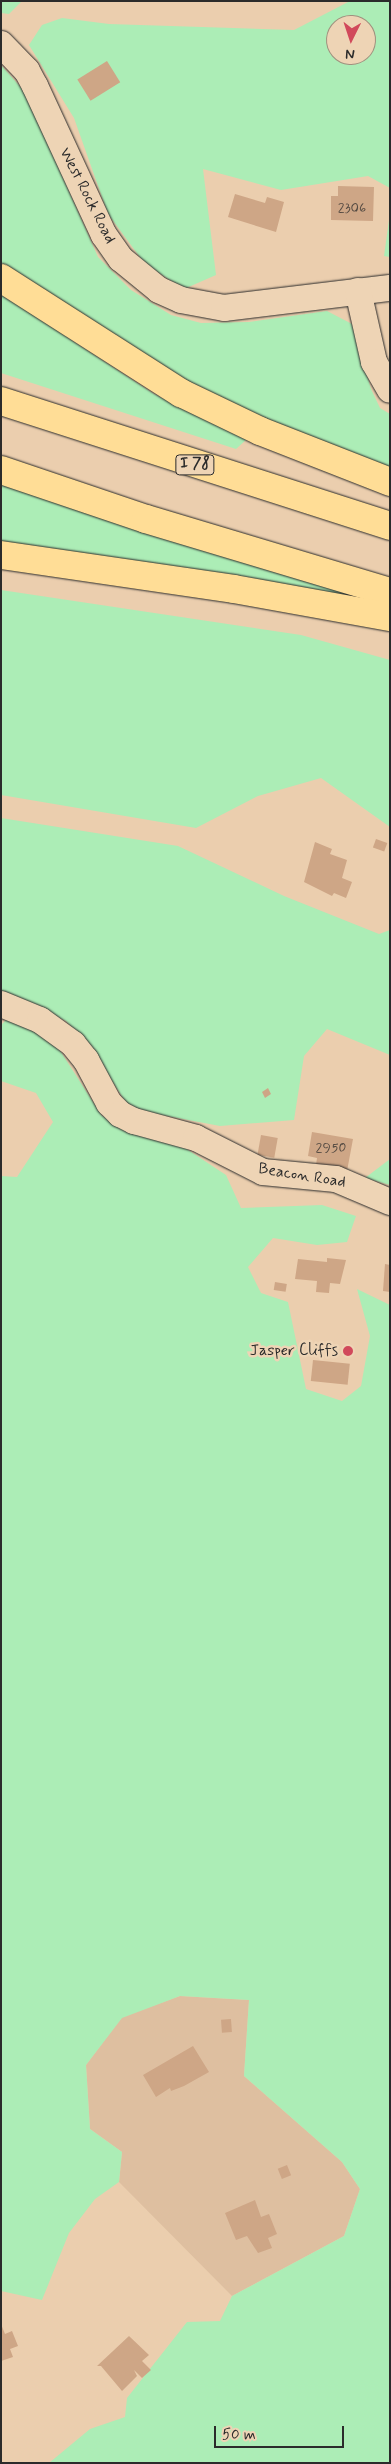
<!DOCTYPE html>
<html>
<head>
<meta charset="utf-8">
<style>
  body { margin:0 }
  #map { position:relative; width:391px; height:2464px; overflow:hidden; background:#ebceae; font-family:Mynerve,sans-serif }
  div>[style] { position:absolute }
  .built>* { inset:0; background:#debfa0 }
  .green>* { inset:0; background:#acedb6 }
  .building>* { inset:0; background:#cea686; transform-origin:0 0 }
  .roads { filter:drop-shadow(0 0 1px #2b2b2b) drop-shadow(0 0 1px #2b2b2b) }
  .minor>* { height:26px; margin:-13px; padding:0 13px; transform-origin:13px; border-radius:13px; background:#eed4b5 }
  .highway>* { height:28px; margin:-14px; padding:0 14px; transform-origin:14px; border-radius:14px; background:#ffdd96 }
  .dots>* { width:14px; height:14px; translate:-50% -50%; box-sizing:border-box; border:2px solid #eed4b5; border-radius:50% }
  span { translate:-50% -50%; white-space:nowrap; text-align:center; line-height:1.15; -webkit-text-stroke:5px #eed4b5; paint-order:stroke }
  .number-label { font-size:14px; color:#544a42 }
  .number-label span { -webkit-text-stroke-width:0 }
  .shield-label span { padding:1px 4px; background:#eed4b5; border:1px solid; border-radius:4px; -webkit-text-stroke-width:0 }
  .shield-label { font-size:15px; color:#2b2b2b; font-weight:700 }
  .street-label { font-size:16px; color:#2b2b2b }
  .poi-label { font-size:16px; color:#2b2b2b }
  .right { translate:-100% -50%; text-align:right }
  .frame { position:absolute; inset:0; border:2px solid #2b2b2b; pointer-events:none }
  .north { position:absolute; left:326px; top:15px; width:50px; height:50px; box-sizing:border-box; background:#eed4b5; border:1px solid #a0907e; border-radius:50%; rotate:184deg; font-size:14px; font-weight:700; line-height:20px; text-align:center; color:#2b2b2b }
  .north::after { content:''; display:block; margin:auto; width:18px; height:22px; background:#d1495b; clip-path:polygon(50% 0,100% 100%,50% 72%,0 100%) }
  .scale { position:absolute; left:214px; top:2426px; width:130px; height:22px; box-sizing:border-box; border:2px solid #2b2b2b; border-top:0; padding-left:6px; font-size:15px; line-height:18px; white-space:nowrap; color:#2b2b2b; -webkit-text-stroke:4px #eed4b5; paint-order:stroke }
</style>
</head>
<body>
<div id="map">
  <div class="built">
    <div style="clip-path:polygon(180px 1996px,249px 2000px,244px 2076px,342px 2162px,360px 2189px,344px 2236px,232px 2296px,119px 2182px,122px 2152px,90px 2129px,86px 2065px,122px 2017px)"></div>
  </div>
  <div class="green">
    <div style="clip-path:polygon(1px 1px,22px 1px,9px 14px,1px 13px)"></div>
    <div style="clip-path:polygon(evenodd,350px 1px,390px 1px,390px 188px,368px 176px,281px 190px,203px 169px,216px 275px,184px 289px,145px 264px,108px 214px,74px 118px,29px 45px,42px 25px,62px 18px,109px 24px,294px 30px,350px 1px,336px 25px,366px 25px,366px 55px,336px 55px,336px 25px)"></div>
    <div style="clip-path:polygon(1px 65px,25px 92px,98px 257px,131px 290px,171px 315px,201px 323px,249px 322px,327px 311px,352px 324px,371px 389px,380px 408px,390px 414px,390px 471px,219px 401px,1px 264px)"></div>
    <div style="clip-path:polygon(390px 213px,390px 257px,384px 256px)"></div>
    <div style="clip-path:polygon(1px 294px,154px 394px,247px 439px,236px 449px,1px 373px)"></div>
    <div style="clip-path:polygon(1px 481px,375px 595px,374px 602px,1px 543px)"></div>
    <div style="clip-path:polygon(1px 590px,301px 635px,390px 660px,390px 827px,321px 778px,258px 796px,196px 828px,1px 795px)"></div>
    <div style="clip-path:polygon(1px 818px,178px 846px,284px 896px,379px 934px,390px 930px,390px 1055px,327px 1029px,304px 1056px,294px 1120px,220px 1126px,130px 1109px,93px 1051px,66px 1021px,1px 990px)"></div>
    <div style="clip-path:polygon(8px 1018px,52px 1038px,102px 1116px,179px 1144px,226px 1175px,241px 1208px,322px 1205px,356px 1216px,347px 1242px,317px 1245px,273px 1238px,248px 1267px,261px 1293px,288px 1302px,306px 1389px,342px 1401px,361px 1386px,370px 1336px,357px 1289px,390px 1305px,390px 2463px,49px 2463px,90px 2429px,125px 2417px,127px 2398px,187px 2322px,220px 2321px,232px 2296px,344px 2236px,360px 2189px,342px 2162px,244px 2076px,249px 2000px,180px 1996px,122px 2018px,86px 2065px,90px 2129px,122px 2152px,119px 2182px,95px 2199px,69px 2233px,42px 2300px,1px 2291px,1px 1176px,17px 1177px,53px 1122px,36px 1093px,1px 1081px,1px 1025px)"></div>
    <div style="clip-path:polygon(390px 1159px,390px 1185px,365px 1178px)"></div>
  </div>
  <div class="building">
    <div style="left:107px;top:61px;width:25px;height:35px;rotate:58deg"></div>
    <div style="clip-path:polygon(338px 186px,374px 187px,373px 221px,331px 220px,331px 196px,338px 196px)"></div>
    <div style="clip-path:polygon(235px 194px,265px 203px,267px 197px,284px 202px,276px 232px,228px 217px)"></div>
    <div style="left:376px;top:839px;width:12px;height:9px;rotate:20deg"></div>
    <div style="clip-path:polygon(315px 842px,332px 849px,330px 854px,347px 860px,342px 878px,352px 882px,346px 898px,334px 893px,332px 896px,304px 882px)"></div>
    <div style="clip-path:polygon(268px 1088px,271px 1094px,265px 1098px,262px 1092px)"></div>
    <div style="clip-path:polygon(312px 1132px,353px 1139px,347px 1171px,316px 1165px,317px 1158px,308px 1156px)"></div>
    <div style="left:261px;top:1135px;width:17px;height:20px;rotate:10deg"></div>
    <div style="clip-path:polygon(327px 1258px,346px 1260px,340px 1284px,330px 1283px,329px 1293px,316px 1292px,317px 1281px,295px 1279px,298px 1259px,327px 1262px)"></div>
    <div style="clip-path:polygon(385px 1264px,390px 1265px,390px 1292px,383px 1291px)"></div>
    <div style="left:275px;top:1282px;width:12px;height:8px;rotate:9deg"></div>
    <div style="left:313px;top:1360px;width:37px;height:21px;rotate:6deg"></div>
    <div style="left:231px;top:2019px;width:13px;height:10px;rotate:86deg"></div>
    <div style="clip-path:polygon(193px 2046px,209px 2072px,184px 2086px,171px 2091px,170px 2088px,156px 2097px,143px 2075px)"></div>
    <div style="left:287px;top:2165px;width:11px;height:10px;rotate:68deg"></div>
    <div style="clip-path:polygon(255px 2200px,261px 2217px,269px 2214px,277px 2234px,268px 2238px,272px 2248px,258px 2253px,247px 2236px,236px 2240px,225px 2213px)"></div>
    <div style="clip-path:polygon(1px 2324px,5px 2334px,12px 2331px,18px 2346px,10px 2349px,13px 2357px,1px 2361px)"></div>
    <div style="clip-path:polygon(129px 2336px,149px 2355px,142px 2361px,151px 2370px,142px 2378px,134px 2370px,137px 2376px,122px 2391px,101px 2366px,97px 2366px)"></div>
  </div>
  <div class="roads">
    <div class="minor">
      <div style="left:1px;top:44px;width:37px;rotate:46deg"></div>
      <div style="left:27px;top:71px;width:17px;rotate:62deg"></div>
      <div style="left:35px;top:86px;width:164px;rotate:65.2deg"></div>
      <div style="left:104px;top:235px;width:29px;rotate:55deg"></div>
      <div style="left:121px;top:259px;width:49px;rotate:39.2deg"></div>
      <div style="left:159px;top:290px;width:24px;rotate:24deg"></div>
      <div style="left:181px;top:300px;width:44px;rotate:10.5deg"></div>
      <div style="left:224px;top:308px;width:167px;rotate:-6.9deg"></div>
      <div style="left:358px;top:291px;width:73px;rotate:77.3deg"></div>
      <div style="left:374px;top:362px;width:32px;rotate:60deg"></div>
      <div style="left:1px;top:1004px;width:42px;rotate:22.3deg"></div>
      <div style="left:40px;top:1020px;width:41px;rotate:36deg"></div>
      <div style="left:73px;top:1044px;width:21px;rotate:51deg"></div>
      <div style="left:86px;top:1060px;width:49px;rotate:61.9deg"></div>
      <div style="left:109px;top:1103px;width:16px;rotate:45deg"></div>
      <div style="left:120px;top:1114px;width:16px;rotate:27deg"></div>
      <div style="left:134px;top:1121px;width:64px;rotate:15.3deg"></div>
      <div style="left:196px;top:1138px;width:75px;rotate:26.9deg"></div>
      <div style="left:263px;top:1172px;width:73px;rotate:5.5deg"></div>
      <div style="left:336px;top:1179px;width:59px;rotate:23.1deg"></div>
    </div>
    <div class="highway">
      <div style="left:1px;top:278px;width:214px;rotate:32.6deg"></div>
      <div style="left:181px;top:393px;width:88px;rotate:25.7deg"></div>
      <div style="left:260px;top:431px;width:140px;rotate:21.4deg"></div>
      <div style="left:1px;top:401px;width:409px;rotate:17.8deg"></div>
      <div style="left:1px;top:470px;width:153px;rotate:18.7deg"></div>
      <div style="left:146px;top:519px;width:255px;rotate:16.7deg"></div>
      <div style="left:1px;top:555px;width:235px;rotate:8.3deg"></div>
      <div style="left:234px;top:589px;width:158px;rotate:10.2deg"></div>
    </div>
  </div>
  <div class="dots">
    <div style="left:348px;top:1351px;background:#d1495b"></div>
  </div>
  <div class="number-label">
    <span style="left:352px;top:208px">2306</span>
    <span style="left:331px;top:1148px">2950</span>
  </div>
  <div class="shield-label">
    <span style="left:195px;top:465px">I 78</span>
  </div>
  <div class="street-label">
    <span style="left:87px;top:196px;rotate:63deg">West Rock Road</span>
    <span style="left:302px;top:1176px;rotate:9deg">Beacon Road</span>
  </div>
  <div class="poi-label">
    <span class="right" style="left:338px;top:1351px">Jasper Cliffs</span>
  </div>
  <div class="frame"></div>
  <div class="north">N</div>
  <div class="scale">50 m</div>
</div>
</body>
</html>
